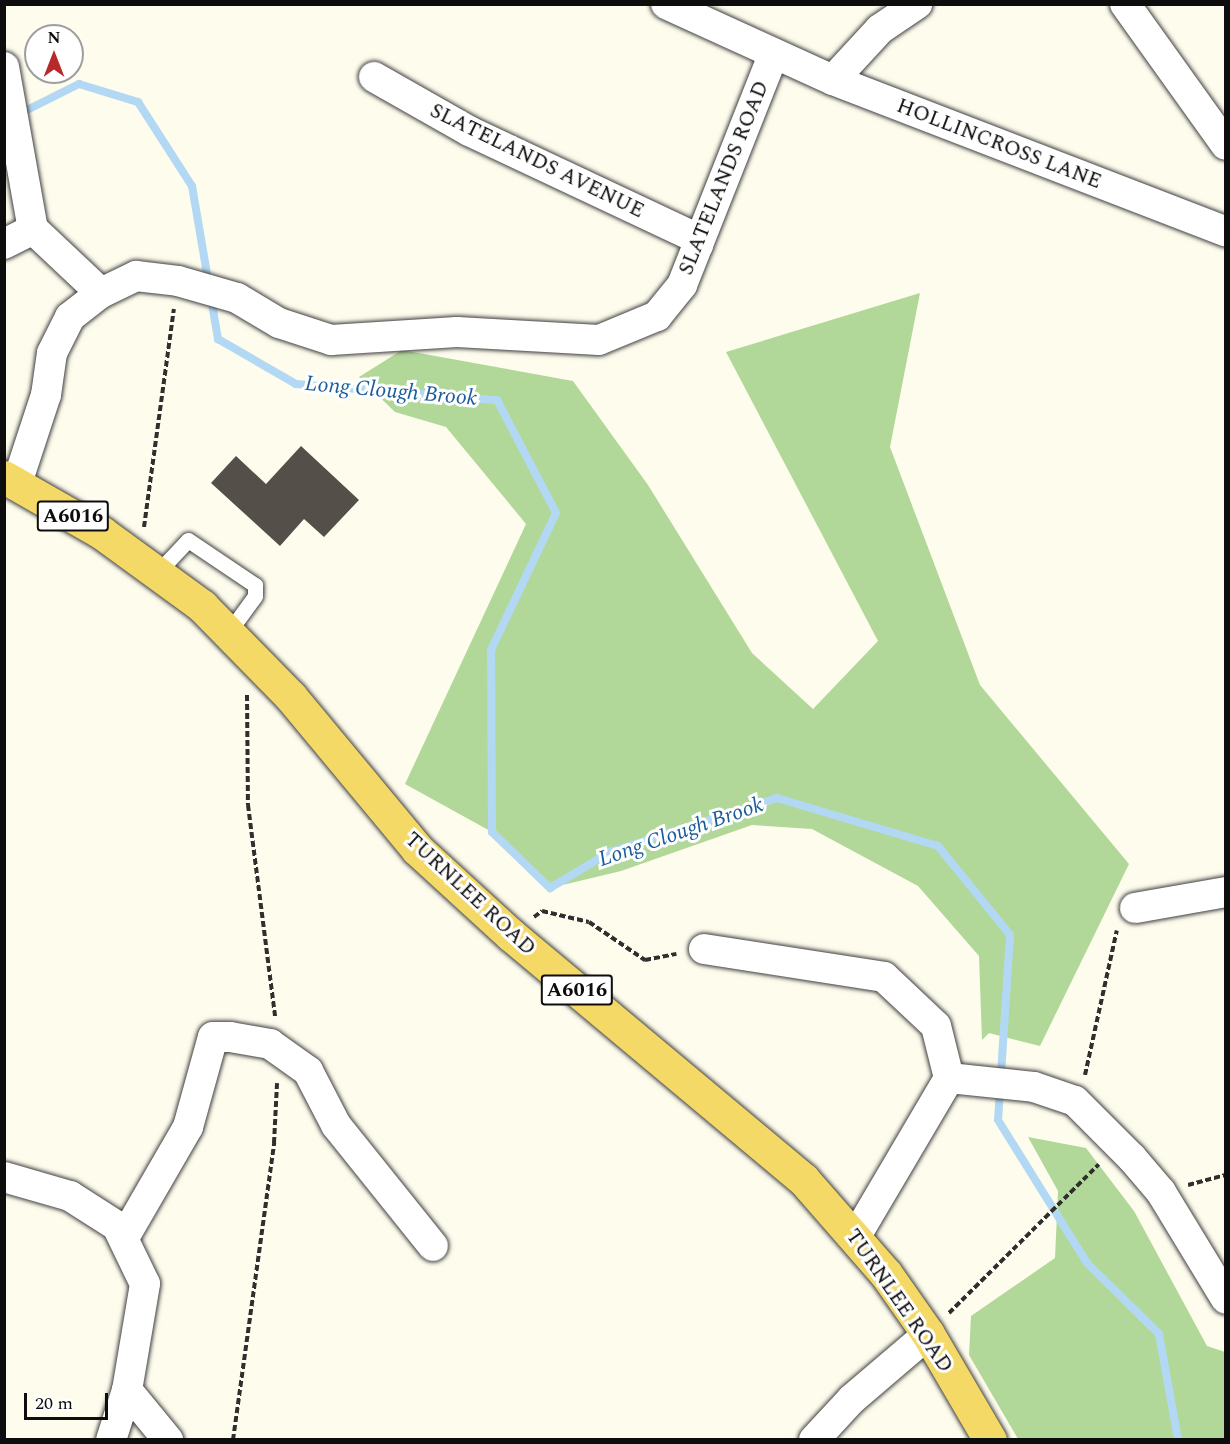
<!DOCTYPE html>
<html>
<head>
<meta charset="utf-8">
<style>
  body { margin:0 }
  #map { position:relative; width:1230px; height:1444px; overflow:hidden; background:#fefced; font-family:Spectral,serif }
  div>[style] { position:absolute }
  .forest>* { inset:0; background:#b1d898 }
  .stream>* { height:8px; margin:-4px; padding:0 4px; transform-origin:4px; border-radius:4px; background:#b3d8f4 }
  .building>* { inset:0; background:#554f49 }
  .path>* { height:4px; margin-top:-2px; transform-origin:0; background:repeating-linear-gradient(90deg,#2f2f2f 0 6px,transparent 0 9px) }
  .roads { filter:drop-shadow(0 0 2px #404040) drop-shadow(0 0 2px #404040) }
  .lane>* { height:15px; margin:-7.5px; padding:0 7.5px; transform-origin:7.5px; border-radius:7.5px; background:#fff }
  .street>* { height:30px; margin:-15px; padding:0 15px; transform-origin:15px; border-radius:15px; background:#fff }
  .primary>* { height:33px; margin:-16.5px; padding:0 16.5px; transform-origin:16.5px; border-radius:16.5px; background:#f4d967 }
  span { translate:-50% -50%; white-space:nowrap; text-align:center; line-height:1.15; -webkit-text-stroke:6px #fff; paint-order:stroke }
  .shield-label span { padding:2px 4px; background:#fff; border:2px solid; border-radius:4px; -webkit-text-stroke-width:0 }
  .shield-label { font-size:20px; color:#0d0d0d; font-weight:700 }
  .street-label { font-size:21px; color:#0d0d0d }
  .water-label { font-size:22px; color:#1a5c9a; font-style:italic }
  .frame { position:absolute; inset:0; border:6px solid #0d0d0d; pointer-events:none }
  .north { position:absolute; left:24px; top:24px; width:60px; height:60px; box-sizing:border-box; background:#fff; border:2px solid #9e9e9e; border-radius:50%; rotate:0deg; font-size:16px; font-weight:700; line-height:24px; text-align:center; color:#0d0d0d }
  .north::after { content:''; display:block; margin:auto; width:21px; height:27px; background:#b82a29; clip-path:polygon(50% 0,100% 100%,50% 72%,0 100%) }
  .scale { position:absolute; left:24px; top:1393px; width:84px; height:27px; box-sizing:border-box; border:3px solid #0d0d0d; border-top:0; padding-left:8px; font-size:18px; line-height:21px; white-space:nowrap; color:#0d0d0d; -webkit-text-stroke:4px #fff; paint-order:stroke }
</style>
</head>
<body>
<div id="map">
  <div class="forest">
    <div style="clip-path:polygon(920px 293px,890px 447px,980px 685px,1129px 864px,1040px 1046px,989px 1033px,982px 1040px,979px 956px,918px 886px,812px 829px,752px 825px,621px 871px,550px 888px,492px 832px,405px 784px,526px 524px,446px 427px,395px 412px,359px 377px,402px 350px,573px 381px,648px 485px,752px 653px,813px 709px,878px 641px,726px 352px)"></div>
    <div style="clip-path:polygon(1028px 1137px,1086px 1148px,1134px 1211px,1207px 1346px,1225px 1352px,1225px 1439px,1018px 1439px,969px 1355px,971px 1316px,1055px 1258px,1058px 1191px)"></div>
  </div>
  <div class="stream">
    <div style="left:19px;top:114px;width:67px;rotate:-26.6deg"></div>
    <div style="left:79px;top:84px;width:62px;rotate:17deg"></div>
    <div style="left:138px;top:102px;width:100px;rotate:57.3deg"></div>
    <div style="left:192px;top:186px;width:100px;rotate:80.3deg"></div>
    <div style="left:211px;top:298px;width:42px;rotate:80.3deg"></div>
    <div style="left:218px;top:339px;width:90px;rotate:30deg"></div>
    <div style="left:296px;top:384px;width:202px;rotate:4.6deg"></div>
    <div style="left:497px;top:400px;width:127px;rotate:62.4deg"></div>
    <div style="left:556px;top:513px;width:152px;rotate:115.4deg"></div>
    <div style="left:491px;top:650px;width:182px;rotate:89.7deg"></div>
    <div style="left:492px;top:832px;width:81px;rotate:44deg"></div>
    <div style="left:550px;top:888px;width:70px;rotate:-31deg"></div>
    <div style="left:610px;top:852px;width:176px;rotate:-17.9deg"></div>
    <div style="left:777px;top:798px;width:168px;rotate:16.6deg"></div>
    <div style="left:938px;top:846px;width:114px;rotate:51deg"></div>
    <div style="left:1010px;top:935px;width:185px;rotate:93.7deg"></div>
    <div style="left:998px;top:1120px;width:168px;rotate:58.1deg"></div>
    <div style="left:1087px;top:1263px;width:101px;rotate:44.6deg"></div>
    <div style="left:1159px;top:1334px;width:108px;rotate:79.8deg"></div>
  </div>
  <div class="building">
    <div style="clip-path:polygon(301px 446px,359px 500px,324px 537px,304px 519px,280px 546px,211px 483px,236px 456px,266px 484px)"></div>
  </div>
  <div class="path">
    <div style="left:144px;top:527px;width:220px;rotate:-82.2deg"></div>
    <div style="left:247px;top:695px;width:110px;rotate:89.5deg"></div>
    <div style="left:248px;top:805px;width:213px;rotate:82.7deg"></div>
    <div style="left:534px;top:917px;width:10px;rotate:-37deg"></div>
    <div style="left:542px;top:911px;width:48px;rotate:13.2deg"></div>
    <div style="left:589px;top:922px;width:68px;rotate:34.2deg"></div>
    <div style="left:645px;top:960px;width:32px;rotate:-11deg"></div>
    <div style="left:1085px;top:1075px;width:148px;rotate:-77.6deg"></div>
    <div style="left:1188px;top:1185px;width:39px;rotate:-15deg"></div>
    <div style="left:949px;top:1313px;width:211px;rotate:-44.8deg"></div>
    <div style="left:233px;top:1440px;width:300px;rotate:-82.1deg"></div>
    <div style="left:274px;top:1143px;width:60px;rotate:-87.1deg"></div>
  </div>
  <div class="roads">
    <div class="lane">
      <div style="left:157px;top:573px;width:45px;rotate:-46.8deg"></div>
      <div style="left:188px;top:540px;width:81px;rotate:33.9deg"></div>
      <div style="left:255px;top:585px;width:11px;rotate:90deg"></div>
      <div style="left:255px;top:596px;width:46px;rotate:126.1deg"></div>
    </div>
    <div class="street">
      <div style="left:666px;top:4px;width:183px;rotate:24.5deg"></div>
      <div style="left:833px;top:80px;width:421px;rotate:21.1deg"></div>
      <div style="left:1125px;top:4px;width:173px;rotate:54.4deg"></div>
      <div style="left:4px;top:67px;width:165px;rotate:79.9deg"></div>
      <div style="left:33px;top:229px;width:93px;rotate:43.3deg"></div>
      <div style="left:101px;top:293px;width:39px;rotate:-26deg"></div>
      <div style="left:136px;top:276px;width:42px;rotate:6.8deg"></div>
      <div style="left:178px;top:281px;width:61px;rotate:16.1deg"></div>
      <div style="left:237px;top:298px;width:49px;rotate:30.8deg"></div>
      <div style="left:279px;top:323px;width:55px;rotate:18.1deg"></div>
      <div style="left:331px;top:340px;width:126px;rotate:-3.6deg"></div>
      <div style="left:457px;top:332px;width:142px;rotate:3.2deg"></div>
      <div style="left:599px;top:340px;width:63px;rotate:-22.5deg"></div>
      <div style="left:657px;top:316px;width:40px;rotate:-51deg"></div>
      <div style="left:682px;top:285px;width:247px;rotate:-68.4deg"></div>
      <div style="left:374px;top:77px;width:109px;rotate:29.6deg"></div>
      <div style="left:469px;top:131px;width:246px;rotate:25.2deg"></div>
      <div style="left:692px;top:236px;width:11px;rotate:56deg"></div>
      <div style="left:833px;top:80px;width:69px;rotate:-47.3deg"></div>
      <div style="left:880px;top:29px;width:45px;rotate:-34deg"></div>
      <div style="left:4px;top:244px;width:33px;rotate:-27deg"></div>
      <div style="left:17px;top:483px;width:93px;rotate:-71.8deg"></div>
      <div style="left:46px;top:395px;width:42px;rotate:-81.9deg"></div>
      <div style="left:52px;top:353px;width:40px;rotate:-63.4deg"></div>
      <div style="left:70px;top:317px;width:39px;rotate:-38deg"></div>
      <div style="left:1135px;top:908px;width:92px;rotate:-10deg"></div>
      <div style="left:704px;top:949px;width:182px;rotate:8.8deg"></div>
      <div style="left:884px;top:977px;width:71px;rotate:43.3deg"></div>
      <div style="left:936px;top:1026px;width:54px;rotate:76deg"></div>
      <div style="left:4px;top:1177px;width:69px;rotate:16.1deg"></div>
      <div style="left:70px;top:1196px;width:56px;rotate:32.6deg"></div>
      <div style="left:117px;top:1226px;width:64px;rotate:64.2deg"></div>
      <div style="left:145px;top:1284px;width:108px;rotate:99.6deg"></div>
      <div style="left:127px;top:1390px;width:52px;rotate:107.7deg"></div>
      <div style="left:125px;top:1236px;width:126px;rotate:-60deg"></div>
      <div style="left:188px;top:1127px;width:93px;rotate:-74.5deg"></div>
      <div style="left:213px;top:1037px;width:17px"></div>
      <div style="left:230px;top:1037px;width:41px;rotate:9.9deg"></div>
      <div style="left:270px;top:1044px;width:47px;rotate:35.4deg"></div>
      <div style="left:308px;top:1071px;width:61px;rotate:62.6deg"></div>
      <div style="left:336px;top:1125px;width:155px;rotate:51.3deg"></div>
      <div style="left:856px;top:1236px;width:183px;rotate:-59.5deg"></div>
      <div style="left:949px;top:1078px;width:85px;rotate:6deg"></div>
      <div style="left:1034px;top:1087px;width:43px;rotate:18.9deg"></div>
      <div style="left:1075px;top:1101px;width:81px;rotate:45deg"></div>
      <div style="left:1132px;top:1158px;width:45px;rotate:49.5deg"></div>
      <div style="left:1161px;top:1192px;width:125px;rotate:58.7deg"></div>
      <div style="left:127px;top:1390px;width:65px;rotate:50.6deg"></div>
      <div style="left:814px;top:1440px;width:56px;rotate:-47.2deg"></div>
      <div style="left:852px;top:1399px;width:100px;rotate:-40.5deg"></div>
    </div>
    <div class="primary">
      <div style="left:4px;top:477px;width:113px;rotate:29.7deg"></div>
      <div style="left:102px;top:533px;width:124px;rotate:36.1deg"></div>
      <div style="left:202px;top:606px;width:127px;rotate:45.6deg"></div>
      <div style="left:291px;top:697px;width:197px;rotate:50.3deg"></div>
      <div style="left:417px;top:849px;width:127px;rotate:42.5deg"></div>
      <div style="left:511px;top:935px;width:381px;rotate:39.9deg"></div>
      <div style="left:803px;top:1179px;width:126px;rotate:48.9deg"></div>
      <div style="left:886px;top:1274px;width:73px;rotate:55deg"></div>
      <div style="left:928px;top:1334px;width:123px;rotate:59.7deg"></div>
    </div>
  </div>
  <div class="shield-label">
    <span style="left:73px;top:516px">A6016</span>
    <span style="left:577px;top:990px">A6016</span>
  </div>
  <div class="street-label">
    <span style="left:999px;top:144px;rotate:21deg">HOLLINCROSS LANE</span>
    <span style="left:537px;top:161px;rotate:26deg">SLATELANDS AVENUE</span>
    <span style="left:724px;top:178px;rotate:-68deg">SLATELANDS ROAD</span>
    <span style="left:470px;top:894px;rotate:43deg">TURNLEE ROAD</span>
    <span style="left:899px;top:1301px;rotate:55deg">TURNLEE ROAD</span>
  </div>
  <div class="water-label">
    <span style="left:391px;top:391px;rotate:5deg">Long Clough Brook</span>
    <span style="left:681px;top:832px;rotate:-19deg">Long Clough Brook</span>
  </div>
  <div class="frame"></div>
  <div class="north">N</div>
  <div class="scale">20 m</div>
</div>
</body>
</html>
